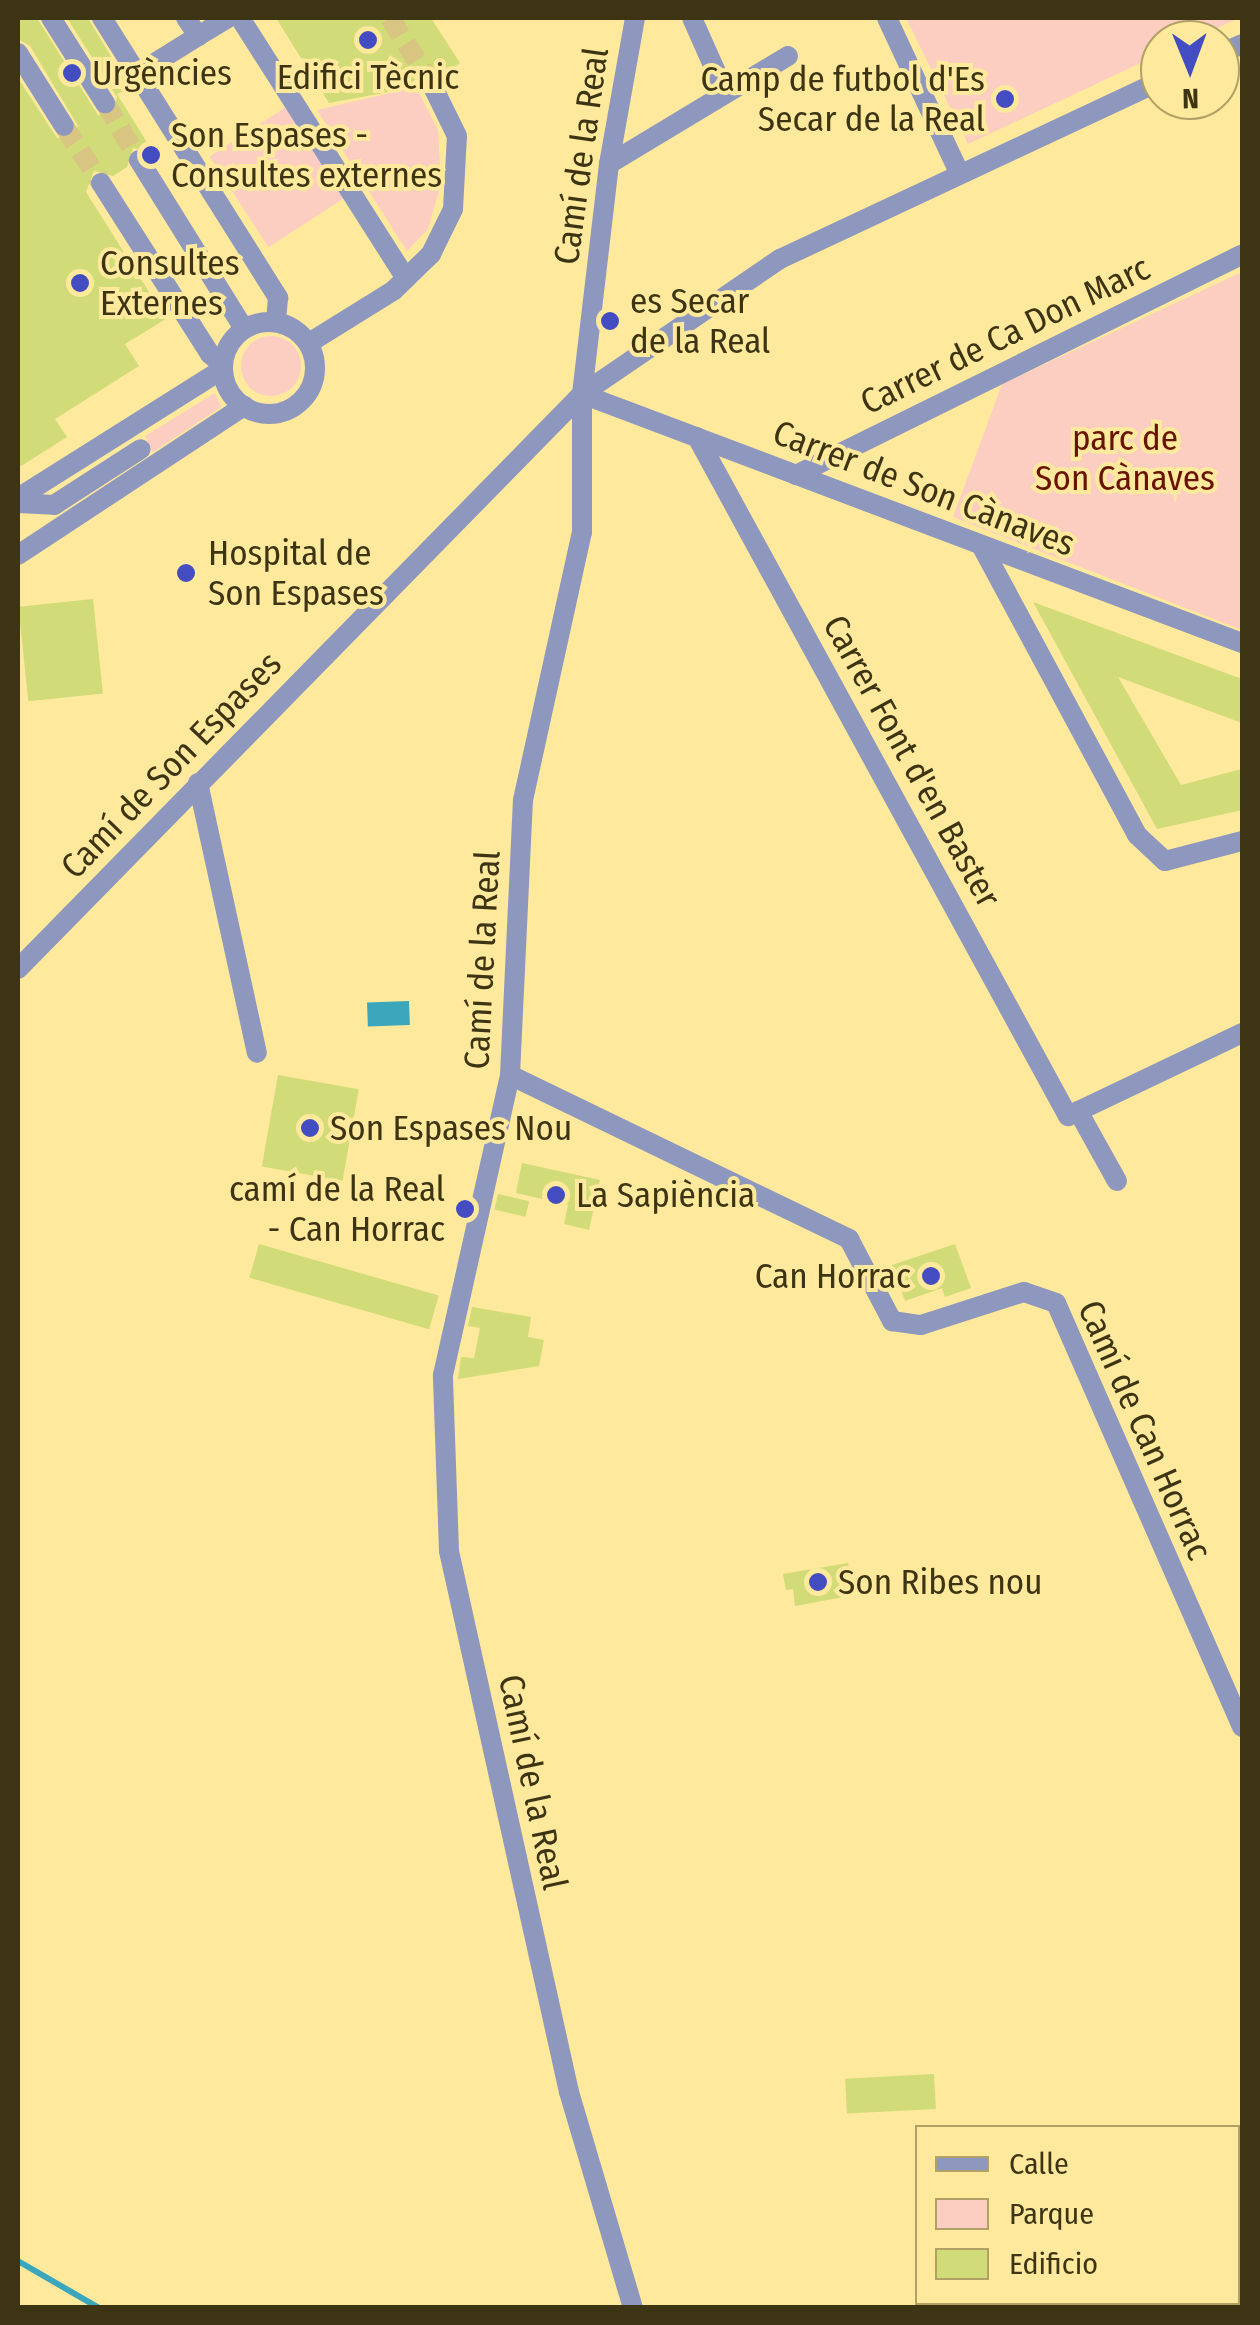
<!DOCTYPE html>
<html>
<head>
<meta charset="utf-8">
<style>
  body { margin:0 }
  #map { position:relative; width:1260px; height:2325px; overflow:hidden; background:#ffe99c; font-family:"Fira Sans Condensed",sans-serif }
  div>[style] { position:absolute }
  .green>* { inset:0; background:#fccec2; transform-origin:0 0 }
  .round { border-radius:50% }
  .water>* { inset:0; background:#3ca6bc; transform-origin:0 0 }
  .stream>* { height:6px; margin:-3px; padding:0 3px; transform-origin:3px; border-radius:3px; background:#3ca6bc }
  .building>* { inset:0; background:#d1db77; transform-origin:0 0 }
  .minor-tunnel>* { height:20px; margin-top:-10px; transform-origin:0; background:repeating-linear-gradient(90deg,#d8c581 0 20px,transparent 0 30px) }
  .minor>* { height:20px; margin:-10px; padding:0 10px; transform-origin:10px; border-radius:10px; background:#8e97bd }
  .minor>.ring { margin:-10px; padding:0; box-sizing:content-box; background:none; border:20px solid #8e97bd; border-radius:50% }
  .dots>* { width:28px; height:28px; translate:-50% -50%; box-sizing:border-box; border:5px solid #ffe99c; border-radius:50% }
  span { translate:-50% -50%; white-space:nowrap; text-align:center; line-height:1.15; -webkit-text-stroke:8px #ffe99c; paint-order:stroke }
  .poi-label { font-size:35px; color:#3d3414 }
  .left { translate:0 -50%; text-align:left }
  .right { translate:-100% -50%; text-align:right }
  .street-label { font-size:35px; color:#3d3414 }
  .park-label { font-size:35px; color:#691200 }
  .frame { position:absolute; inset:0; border:20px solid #3d3414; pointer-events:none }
  .legend { position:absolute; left:915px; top:2125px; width:325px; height:180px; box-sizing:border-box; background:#ffe99c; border:2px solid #b1a166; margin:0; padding:12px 18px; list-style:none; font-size:30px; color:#3d3414 }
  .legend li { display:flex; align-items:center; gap:20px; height:50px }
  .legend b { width:50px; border:2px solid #b1a166 }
  .north { position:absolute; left:1140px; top:20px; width:100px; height:100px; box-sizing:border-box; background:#ffe99c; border:2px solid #b1a166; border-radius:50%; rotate:179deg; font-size:28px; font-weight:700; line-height:40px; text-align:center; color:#3d3414 }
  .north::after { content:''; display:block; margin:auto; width:35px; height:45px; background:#434dc1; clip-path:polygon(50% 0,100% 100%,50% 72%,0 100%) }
</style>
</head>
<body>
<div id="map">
  <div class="green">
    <div style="clip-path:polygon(906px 18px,1239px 18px,1191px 40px,1160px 40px,1160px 54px,968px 144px)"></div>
    <div style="clip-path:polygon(416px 87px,438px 130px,441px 184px,428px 229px,407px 251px,317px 110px)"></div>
    <div style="left:286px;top:107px;width:108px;height:91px;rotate:57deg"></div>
    <div style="clip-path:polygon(1242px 272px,1242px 630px,953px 517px,1002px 384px)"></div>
    <div class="round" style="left:241px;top:336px;width:60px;height:60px"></div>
    <div style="clip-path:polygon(215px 393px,221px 407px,153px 452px,145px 436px)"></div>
  </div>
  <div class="water">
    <div style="left:409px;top:1001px;width:24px;height:42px;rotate:88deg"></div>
  </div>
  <div class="stream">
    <div style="left:18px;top:2261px;width:94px;rotate:30.1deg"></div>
  </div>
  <div class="building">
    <div style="clip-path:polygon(18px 18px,37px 18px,98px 115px,113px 114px,117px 97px,67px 18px,88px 18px,130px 88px,117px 94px,153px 152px,133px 148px,127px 167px,113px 176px,94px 171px,86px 192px,166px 319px,125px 344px,139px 366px,55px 419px,67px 437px,18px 468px,18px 78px,57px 138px,70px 138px,78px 126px,30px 46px,18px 39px)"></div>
    <div style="clip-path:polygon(276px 18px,431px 18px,460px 63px,443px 77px,424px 71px,416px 87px,329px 103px)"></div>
    <div style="left:93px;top:599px;width:95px;height:75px;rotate:84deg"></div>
    <div style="clip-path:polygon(1033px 602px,1242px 679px,1242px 723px,1118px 677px,1181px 785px,1242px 769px,1242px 810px,1157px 829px)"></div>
    <div style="left:278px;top:1075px;width:82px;height:93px;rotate:10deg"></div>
    <div style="clip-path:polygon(522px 1163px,600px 1180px,589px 1230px,564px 1224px,568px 1205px,516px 1193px)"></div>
    <div style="left:498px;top:1194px;width:32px;height:16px;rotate:13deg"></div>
    <div style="left:259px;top:1244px;width:187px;height:35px;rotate:16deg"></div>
    <div style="clip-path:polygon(955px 1244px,971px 1288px,945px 1297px,942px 1288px,905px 1301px,892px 1265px)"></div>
    <div style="clip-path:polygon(472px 1307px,531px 1317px,528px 1337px,544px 1340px,539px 1366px,458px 1379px,461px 1357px,474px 1358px,480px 1328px,468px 1326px)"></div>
    <div style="clip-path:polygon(848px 1563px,854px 1595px,795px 1606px,793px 1589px,786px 1590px,783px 1574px)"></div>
    <div style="left:934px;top:2074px;width:35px;height:89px;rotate:87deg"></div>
  </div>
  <div class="minor-tunnel">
    <div style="left:390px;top:18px;width:77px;rotate:57.8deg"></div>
    <div style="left:105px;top:103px;width:66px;rotate:59.2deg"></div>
    <div style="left:64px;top:126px;width:68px;rotate:57deg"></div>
  </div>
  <div class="minor">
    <div style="left:51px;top:18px;width:101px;rotate:57.6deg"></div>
    <div style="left:102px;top:18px;width:331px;rotate:57.8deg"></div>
    <div style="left:278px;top:298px;width:24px;rotate:95deg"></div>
    <div style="left:186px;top:18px;width:22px;rotate:56deg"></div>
    <div style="left:198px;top:36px;width:35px;rotate:-31deg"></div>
    <div style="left:240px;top:18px;width:309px;rotate:57.5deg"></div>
    <div style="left:692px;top:18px;width:79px;rotate:66deg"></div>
    <div style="left:887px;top:18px;width:168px;rotate:65deg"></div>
    <div style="left:18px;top:53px;width:86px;rotate:57.8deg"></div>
    <div style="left:1220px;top:54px;width:24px;rotate:-24deg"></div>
    <div style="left:137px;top:74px;width:72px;rotate:-31.9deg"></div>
    <div style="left:139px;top:160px;width:199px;rotate:58.1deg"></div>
    <div style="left:609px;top:164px;width:209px;rotate:-31.1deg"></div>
    <div style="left:101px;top:183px;width:203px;rotate:57.5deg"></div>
    <div style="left:210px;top:354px;width:17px;rotate:40deg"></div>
    <div class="ring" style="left:223px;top:322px;width:72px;height:72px"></div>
    <div style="left:309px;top:343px;width:100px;rotate:-31.9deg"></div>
    <div style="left:394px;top:290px;width:52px;rotate:-44.2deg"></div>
    <div style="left:431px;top:254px;width:50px;rotate:-63.9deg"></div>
    <div style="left:453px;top:209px;width:73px;rotate:-86.9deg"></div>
    <div style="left:457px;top:136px;width:59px;rotate:-116.1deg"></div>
    <div style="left:582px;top:394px;width:705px;rotate:20.67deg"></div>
    <div style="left:697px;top:437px;width:774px;rotate:61.35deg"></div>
    <div style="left:1068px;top:1116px;width:193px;rotate:-25.5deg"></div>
    <div style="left:796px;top:475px;width:497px;rotate:-26.3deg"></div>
    <div style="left:18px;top:498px;width:242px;rotate:-32.2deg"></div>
    <div style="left:18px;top:503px;width:36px;rotate:3deg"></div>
    <div style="left:54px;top:505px;width:103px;rotate:-32.8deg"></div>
    <div style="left:981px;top:545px;width:329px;rotate:61.7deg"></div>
    <div style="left:1137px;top:835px;width:38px;rotate:43deg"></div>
    <div style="left:1165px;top:861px;width:80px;rotate:-14.6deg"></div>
    <div style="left:18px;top:555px;width:271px;rotate:-33.4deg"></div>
    <div style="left:198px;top:783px;width:276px;rotate:77.7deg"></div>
    <div style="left:18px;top:969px;width:805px;rotate:-45.55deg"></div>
    <div style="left:582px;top:394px;width:240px;rotate:-34.3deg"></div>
    <div style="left:780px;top:259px;width:420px;rotate:-25.1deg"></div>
    <div style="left:510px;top:1075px;width:377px;rotate:25.8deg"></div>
    <div style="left:849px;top:1239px;width:93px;rotate:62.3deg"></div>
    <div style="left:892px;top:1321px;width:29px;rotate:8deg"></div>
    <div style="left:921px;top:1325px;width:108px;rotate:-17.8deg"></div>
    <div style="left:1024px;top:1292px;width:34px;rotate:19deg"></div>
    <div style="left:1056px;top:1303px;width:463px;rotate:66.3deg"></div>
    <div style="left:1078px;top:1111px;width:80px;rotate:60.9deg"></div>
    <div style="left:633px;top:2308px;width:225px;rotate:-106.5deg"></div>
    <div style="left:569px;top:2092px;width:554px;rotate:-102.51deg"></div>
    <div style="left:449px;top:1551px;width:176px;rotate:-92deg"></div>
    <div style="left:443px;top:1375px;width:307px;rotate:-77.4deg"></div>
    <div style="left:510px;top:1075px;width:275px;rotate:-87.3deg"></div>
    <div style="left:523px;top:800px;width:274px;rotate:-77.6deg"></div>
    <div style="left:582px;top:532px;width:138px;rotate:-90deg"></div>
    <div style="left:582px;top:394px;width:232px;rotate:-83.3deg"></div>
    <div style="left:609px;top:164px;width:148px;rotate:-79.9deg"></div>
  </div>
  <div class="dots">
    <div style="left:368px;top:40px;background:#434dc1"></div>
    <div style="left:72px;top:73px;background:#434dc1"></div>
    <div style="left:1005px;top:99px;background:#434dc1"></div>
    <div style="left:151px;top:155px;background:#434dc1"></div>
    <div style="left:80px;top:283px;background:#434dc1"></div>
    <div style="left:610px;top:321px;background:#434dc1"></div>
    <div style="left:186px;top:573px;background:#434dc1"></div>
    <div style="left:310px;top:1128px;background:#434dc1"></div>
    <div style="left:556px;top:1195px;background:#434dc1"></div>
    <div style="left:465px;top:1209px;background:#434dc1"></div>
    <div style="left:931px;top:1276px;background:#434dc1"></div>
    <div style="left:818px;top:1582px;background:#434dc1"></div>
  </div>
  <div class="poi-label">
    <span class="left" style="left:92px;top:73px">Urgències</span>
    <span style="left:368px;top:77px">Edifici Tècnic</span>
    <span class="right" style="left:985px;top:99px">Camp de futbol d'Es<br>Secar de la Real</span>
    <span class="left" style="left:171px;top:155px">Son Espases -<br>Consultes externes</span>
    <span class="left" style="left:100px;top:283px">Consultes<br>Externes</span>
    <span class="left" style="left:630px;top:321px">es Secar<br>de la Real</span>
    <span class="left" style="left:208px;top:573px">Hospital de<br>Son Espases</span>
    <span class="left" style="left:330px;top:1128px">Son Espases Nou</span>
    <span class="right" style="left:445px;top:1209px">camí de la Real<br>- Can Horrac</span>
    <span class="left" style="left:576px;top:1195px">La Sapiència</span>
    <span class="right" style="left:911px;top:1276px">Can Horrac</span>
    <span class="left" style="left:838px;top:1582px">Son Ribes nou</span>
  </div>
  <div class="street-label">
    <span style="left:581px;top:156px;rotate:-82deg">Camí de la Real</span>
    <span style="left:1005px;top:335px;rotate:-26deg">Carrer de Ca Don Marc</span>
    <span style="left:924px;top:488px;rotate:21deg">Carrer de Son Cànaves</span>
    <span style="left:912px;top:761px;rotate:61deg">Carrer Font d'en Baster</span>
    <span style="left:171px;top:765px;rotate:-46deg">Camí de Son Espases</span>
    <span style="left:482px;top:960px;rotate:-87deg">Camí de la Real</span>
    <span style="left:1145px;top:1430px;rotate:66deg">Camí de Can Horrac</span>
    <span style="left:533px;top:1782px;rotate:78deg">Camí de la Real</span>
  </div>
  <div class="park-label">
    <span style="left:1125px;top:458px">parc de<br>Son Cànaves</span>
  </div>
  <div class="frame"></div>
  <ul class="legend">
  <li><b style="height:12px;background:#8e97bd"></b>Calle</li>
  <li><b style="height:28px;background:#fccec2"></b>Parque</li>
  <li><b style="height:28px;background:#d1db77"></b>Edificio</li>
  </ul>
  <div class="north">N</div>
</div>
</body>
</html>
